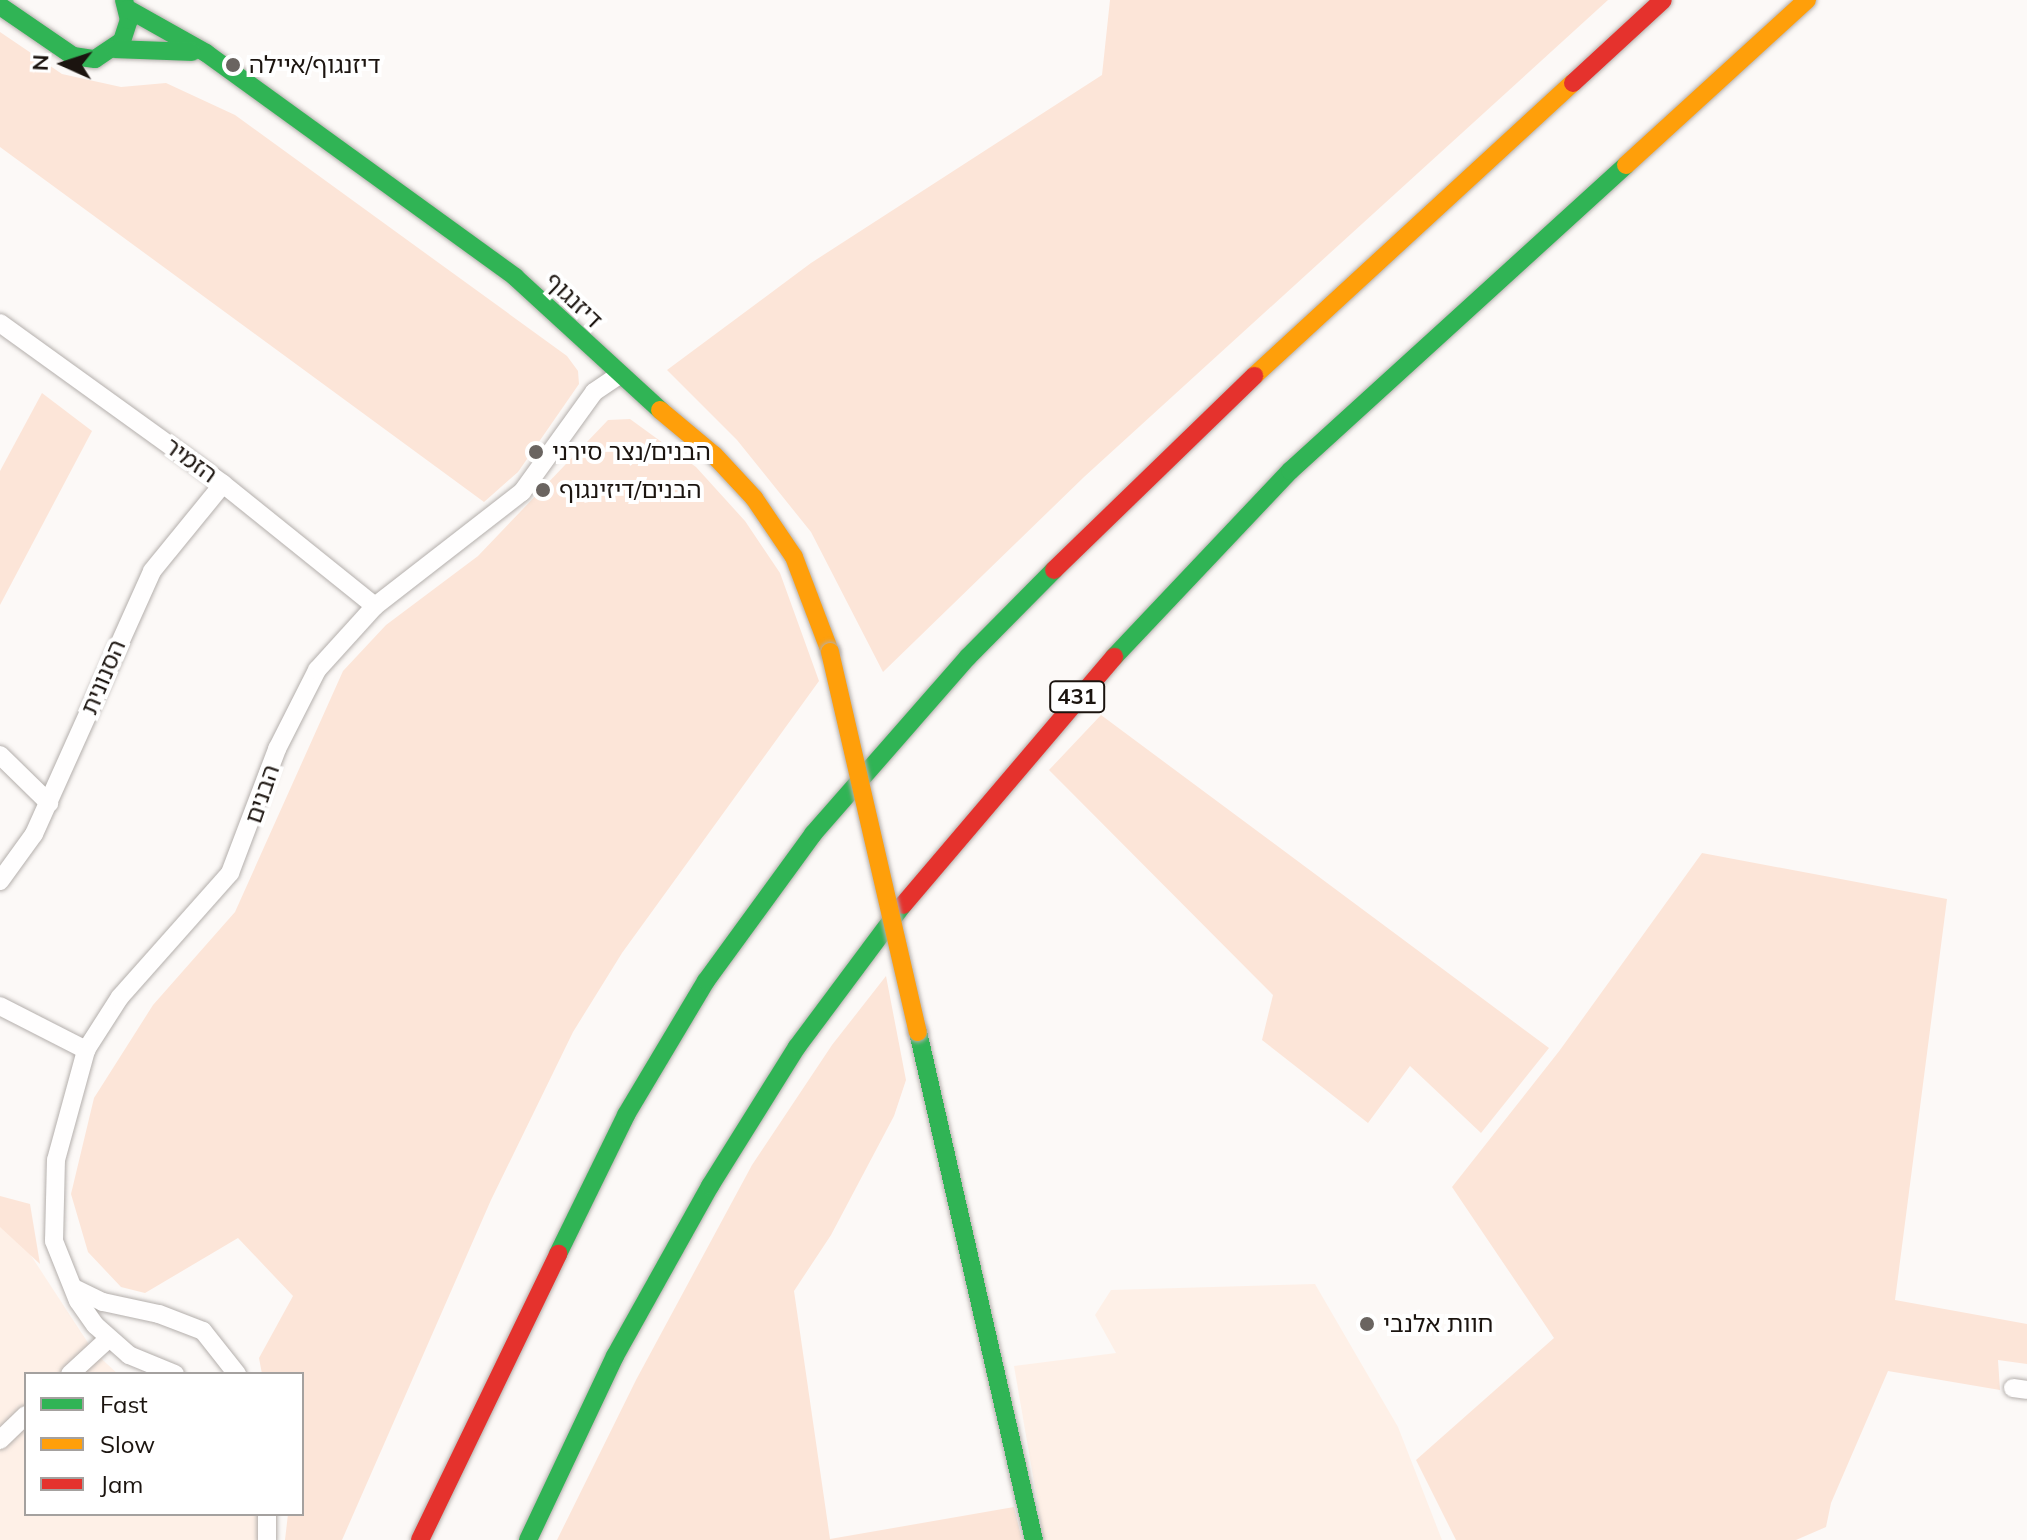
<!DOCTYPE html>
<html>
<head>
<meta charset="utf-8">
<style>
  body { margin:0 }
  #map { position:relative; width:2027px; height:1540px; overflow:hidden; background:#fcf9f7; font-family:Mulish,"Noto Sans Hebrew",sans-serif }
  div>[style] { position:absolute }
  .built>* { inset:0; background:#fef0e7 }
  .green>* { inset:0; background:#fce5d8 }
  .roads { filter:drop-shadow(0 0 2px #b4afac) drop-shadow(0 0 2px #b4afac) }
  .street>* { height:18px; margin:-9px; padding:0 9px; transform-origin:9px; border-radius:9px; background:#fffefe }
  .fast>* { height:18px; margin:-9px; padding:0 9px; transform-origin:9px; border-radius:9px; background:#30b455 }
  .slow>* { height:18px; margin:-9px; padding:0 9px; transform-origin:9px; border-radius:9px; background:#ff9f0a }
  .jam>* { height:18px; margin:-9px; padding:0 9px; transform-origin:9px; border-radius:9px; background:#e5322d }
  .bridges { filter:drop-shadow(0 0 2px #b4afac) drop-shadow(0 0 2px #b4afac) }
  .slow-bridge>* { height:18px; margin:-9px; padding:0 9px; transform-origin:9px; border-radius:9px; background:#ff9f0a }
  .dots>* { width:22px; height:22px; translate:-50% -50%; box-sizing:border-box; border:4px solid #fff; border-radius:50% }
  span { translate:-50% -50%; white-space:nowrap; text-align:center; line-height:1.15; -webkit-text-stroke:8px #fff; paint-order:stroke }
  .shield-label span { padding:2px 6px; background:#fff; border:2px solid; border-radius:6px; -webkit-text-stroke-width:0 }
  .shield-label { font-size:22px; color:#1b140f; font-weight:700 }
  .poi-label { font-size:24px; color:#1b140f }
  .left { translate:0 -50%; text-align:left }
  .street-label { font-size:24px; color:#1b140f }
  .legend { position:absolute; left:24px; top:1372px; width:280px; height:144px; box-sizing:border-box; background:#fff; border:2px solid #a4a19f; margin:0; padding:10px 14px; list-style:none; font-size:24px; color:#1b140f }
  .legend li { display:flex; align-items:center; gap:16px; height:40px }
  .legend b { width:40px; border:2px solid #a4a19f }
  .north { position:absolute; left:24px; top:24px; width:80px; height:80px; -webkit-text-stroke:6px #fff; paint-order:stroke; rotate:273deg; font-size:22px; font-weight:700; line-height:32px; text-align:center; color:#1b140f }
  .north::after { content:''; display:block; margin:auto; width:28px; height:36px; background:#1b140f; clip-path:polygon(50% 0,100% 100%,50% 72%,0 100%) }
</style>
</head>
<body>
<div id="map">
  <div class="built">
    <div style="clip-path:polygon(0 1220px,11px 1225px,94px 1352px,118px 1374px,26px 1374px,26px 1514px,277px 1514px,276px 1540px,0 1540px)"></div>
    <div style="clip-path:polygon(1315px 1284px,1398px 1427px,1442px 1540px,1044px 1540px,1014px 1366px,1116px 1353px,1095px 1315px,1111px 1290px)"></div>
  </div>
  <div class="green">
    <div style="clip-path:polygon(1110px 0,1608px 0,1084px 477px,883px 672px,811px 532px,737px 440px,667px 370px,811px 263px,1102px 75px)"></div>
    <div style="clip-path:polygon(0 32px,62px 74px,121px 87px,166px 83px,235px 115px,567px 356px,578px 371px,579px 384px,518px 472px,484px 502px,0 147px)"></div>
    <div style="clip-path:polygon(42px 393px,92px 431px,0 605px,0 471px)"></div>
    <div style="clip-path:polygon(630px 419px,696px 467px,745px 521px,780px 573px,819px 681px,622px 953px,573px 1032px,491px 1200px,342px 1540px,285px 1540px,288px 1514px,302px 1514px,302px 1374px,262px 1374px,259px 1358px,293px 1296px,238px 1238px,145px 1293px,121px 1287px,88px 1252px,71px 1194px,94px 1098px,153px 1005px,235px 912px,343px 671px,386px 625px,478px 556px,608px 420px)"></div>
    <div style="clip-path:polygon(1101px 715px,1549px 1048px,1481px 1133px,1410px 1066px,1368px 1123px,1262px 1040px,1273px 995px,1049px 770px)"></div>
    <div style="clip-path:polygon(1702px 853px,1947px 899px,1895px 1300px,2027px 1324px,2027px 1364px,1998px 1360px,2000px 1390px,1888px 1371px,1831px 1503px,1826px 1527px,1796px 1540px,1456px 1540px,1416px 1460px,1554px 1338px,1452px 1187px,1560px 1050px)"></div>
    <div style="clip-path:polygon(886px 976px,906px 1080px,894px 1116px,831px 1235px,794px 1291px,830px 1539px,1014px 1507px,1022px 1540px,557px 1540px,636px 1380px,752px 1165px,832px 1045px)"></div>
    <div style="clip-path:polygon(0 1196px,30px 1204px,40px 1264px,0 1227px)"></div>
  </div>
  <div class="roads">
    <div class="street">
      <div style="left:0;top:323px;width:275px;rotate:35.8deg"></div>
      <div style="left:223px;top:484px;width:195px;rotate:38.8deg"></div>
      <div style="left:0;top:755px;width:69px;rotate:44.4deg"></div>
      <div style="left:0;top:881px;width:58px;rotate:-54.1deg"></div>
      <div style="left:34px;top:834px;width:288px;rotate:-65.8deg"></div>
      <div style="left:152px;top:571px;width:112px;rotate:-50.8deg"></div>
      <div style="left:0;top:1006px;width:97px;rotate:27.1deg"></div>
      <div style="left:74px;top:1288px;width:32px;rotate:26deg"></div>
      <div style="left:103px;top:1302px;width:57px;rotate:12.1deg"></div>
      <div style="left:159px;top:1314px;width:47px;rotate:21.1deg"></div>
      <div style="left:203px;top:1331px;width:55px;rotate:51.7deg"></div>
      <div style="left:70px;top:1374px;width:52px;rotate:-42.6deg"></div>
      <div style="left:175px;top:1374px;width:50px;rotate:-157.6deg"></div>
      <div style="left:129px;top:1355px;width:45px;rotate:-138.6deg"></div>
      <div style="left:95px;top:1325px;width:29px;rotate:-125deg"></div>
      <div style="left:78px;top:1301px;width:65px;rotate:-111.8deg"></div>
      <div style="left:54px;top:1241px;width:81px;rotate:-88.6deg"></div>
      <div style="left:56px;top:1160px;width:114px;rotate:-74.7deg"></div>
      <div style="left:86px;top:1050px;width:63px;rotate:-57.3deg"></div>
      <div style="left:120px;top:997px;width:166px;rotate:-48.4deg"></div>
      <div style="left:230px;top:873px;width:133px;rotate:-69.2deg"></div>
      <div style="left:277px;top:749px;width:89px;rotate:-63.1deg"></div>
      <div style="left:317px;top:670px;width:86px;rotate:-47.8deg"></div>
      <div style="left:375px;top:606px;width:186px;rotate:-37.8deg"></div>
      <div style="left:522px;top:492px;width:123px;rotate:-54.2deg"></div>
      <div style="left:594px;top:392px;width:29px;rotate:-34deg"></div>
      <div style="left:2013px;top:1388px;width:14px;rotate:8deg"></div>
      <div style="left:0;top:1440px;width:36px;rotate:-44deg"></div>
      <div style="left:267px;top:1540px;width:26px;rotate:-90deg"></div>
    </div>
    <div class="fast">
      <div style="left:0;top:6px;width:88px;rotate:34.4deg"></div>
      <div style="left:73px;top:56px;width:22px;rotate:8deg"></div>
      <div style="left:95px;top:59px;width:32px;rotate:-34deg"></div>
      <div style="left:122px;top:41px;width:22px;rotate:-72deg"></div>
      <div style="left:129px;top:20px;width:21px;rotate:-104deg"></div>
      <div style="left:128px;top:9px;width:90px;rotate:29.4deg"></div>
      <div style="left:206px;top:53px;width:382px;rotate:35.9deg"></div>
      <div style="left:515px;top:277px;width:197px;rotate:42.5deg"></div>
      <div style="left:115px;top:49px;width:77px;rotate:2.2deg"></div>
      <div style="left:1114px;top:657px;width:256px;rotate:-46.6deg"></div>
      <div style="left:1290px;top:471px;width:454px;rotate:-42.3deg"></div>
      <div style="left:918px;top:1032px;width:521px;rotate:77.14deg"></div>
      <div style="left:558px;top:1254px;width:155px;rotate:-63.9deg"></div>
      <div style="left:626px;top:1115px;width:156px;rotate:-59.2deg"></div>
      <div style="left:706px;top:981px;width:182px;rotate:-53.9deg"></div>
      <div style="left:813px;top:834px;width:235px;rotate:-48.8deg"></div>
      <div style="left:968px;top:657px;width:122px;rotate:-45.3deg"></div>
      <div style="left:528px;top:1540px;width:204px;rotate:-64.7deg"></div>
      <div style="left:615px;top:1356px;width:195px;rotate:-60.8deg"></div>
      <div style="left:710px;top:1186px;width:164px;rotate:-58deg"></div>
      <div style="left:797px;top:1047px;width:177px;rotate:-53.3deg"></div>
    </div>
    <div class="slow">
      <div style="left:1626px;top:165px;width:245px;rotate:-42.4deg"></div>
      <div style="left:1254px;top:376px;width:433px;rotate:-42.6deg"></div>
      <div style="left:660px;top:410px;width:70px;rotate:39.8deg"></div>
      <div style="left:714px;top:455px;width:59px;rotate:47.1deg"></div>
      <div style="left:754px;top:498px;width:71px;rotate:55.9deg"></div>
      <div style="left:794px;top:557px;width:102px;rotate:69.2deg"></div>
    </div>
    <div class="jam">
      <div style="left:1573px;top:83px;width:122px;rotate:-42.7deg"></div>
      <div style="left:1054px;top:570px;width:279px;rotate:-44.1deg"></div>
      <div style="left:903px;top:905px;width:326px;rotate:-49.6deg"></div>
      <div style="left:420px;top:1540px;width:318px;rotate:-64.2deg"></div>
    </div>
  </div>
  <div class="bridges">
    <div class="slow-bridge">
      <div style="left:830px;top:652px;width:390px;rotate:77deg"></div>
    </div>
  </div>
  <div class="dots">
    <div style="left:233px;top:65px;background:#6a6460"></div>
    <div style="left:536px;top:452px;background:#6a6460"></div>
    <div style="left:543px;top:490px;background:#6a6460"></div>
    <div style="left:1367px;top:1324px;background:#6a6460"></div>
  </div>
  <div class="shield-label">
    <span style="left:1077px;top:697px">431</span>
  </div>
  <div class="poi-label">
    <span class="left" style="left:249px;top:65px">דיזנגוף/איילה</span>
    <span class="left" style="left:552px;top:452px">הבנים/נצר סירני</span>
    <span class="left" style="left:559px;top:490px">הבנים/דיזינגוף</span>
    <span class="left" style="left:1383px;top:1324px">חוות אלנבי</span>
  </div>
  <div class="street-label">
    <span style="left:574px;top:300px;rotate:44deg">דיזנגוף</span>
    <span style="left:191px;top:460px;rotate:36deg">הזמיר</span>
    <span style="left:103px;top:677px;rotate:-67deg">הסנונית</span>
    <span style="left:262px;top:794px;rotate:-71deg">הבנים</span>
  </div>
  <ul class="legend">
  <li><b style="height:10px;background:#30b455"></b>Fast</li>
  <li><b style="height:10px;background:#ff9f0a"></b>Slow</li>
  <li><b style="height:10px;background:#e5322d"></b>Jam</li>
  </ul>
  <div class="north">N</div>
</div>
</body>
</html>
